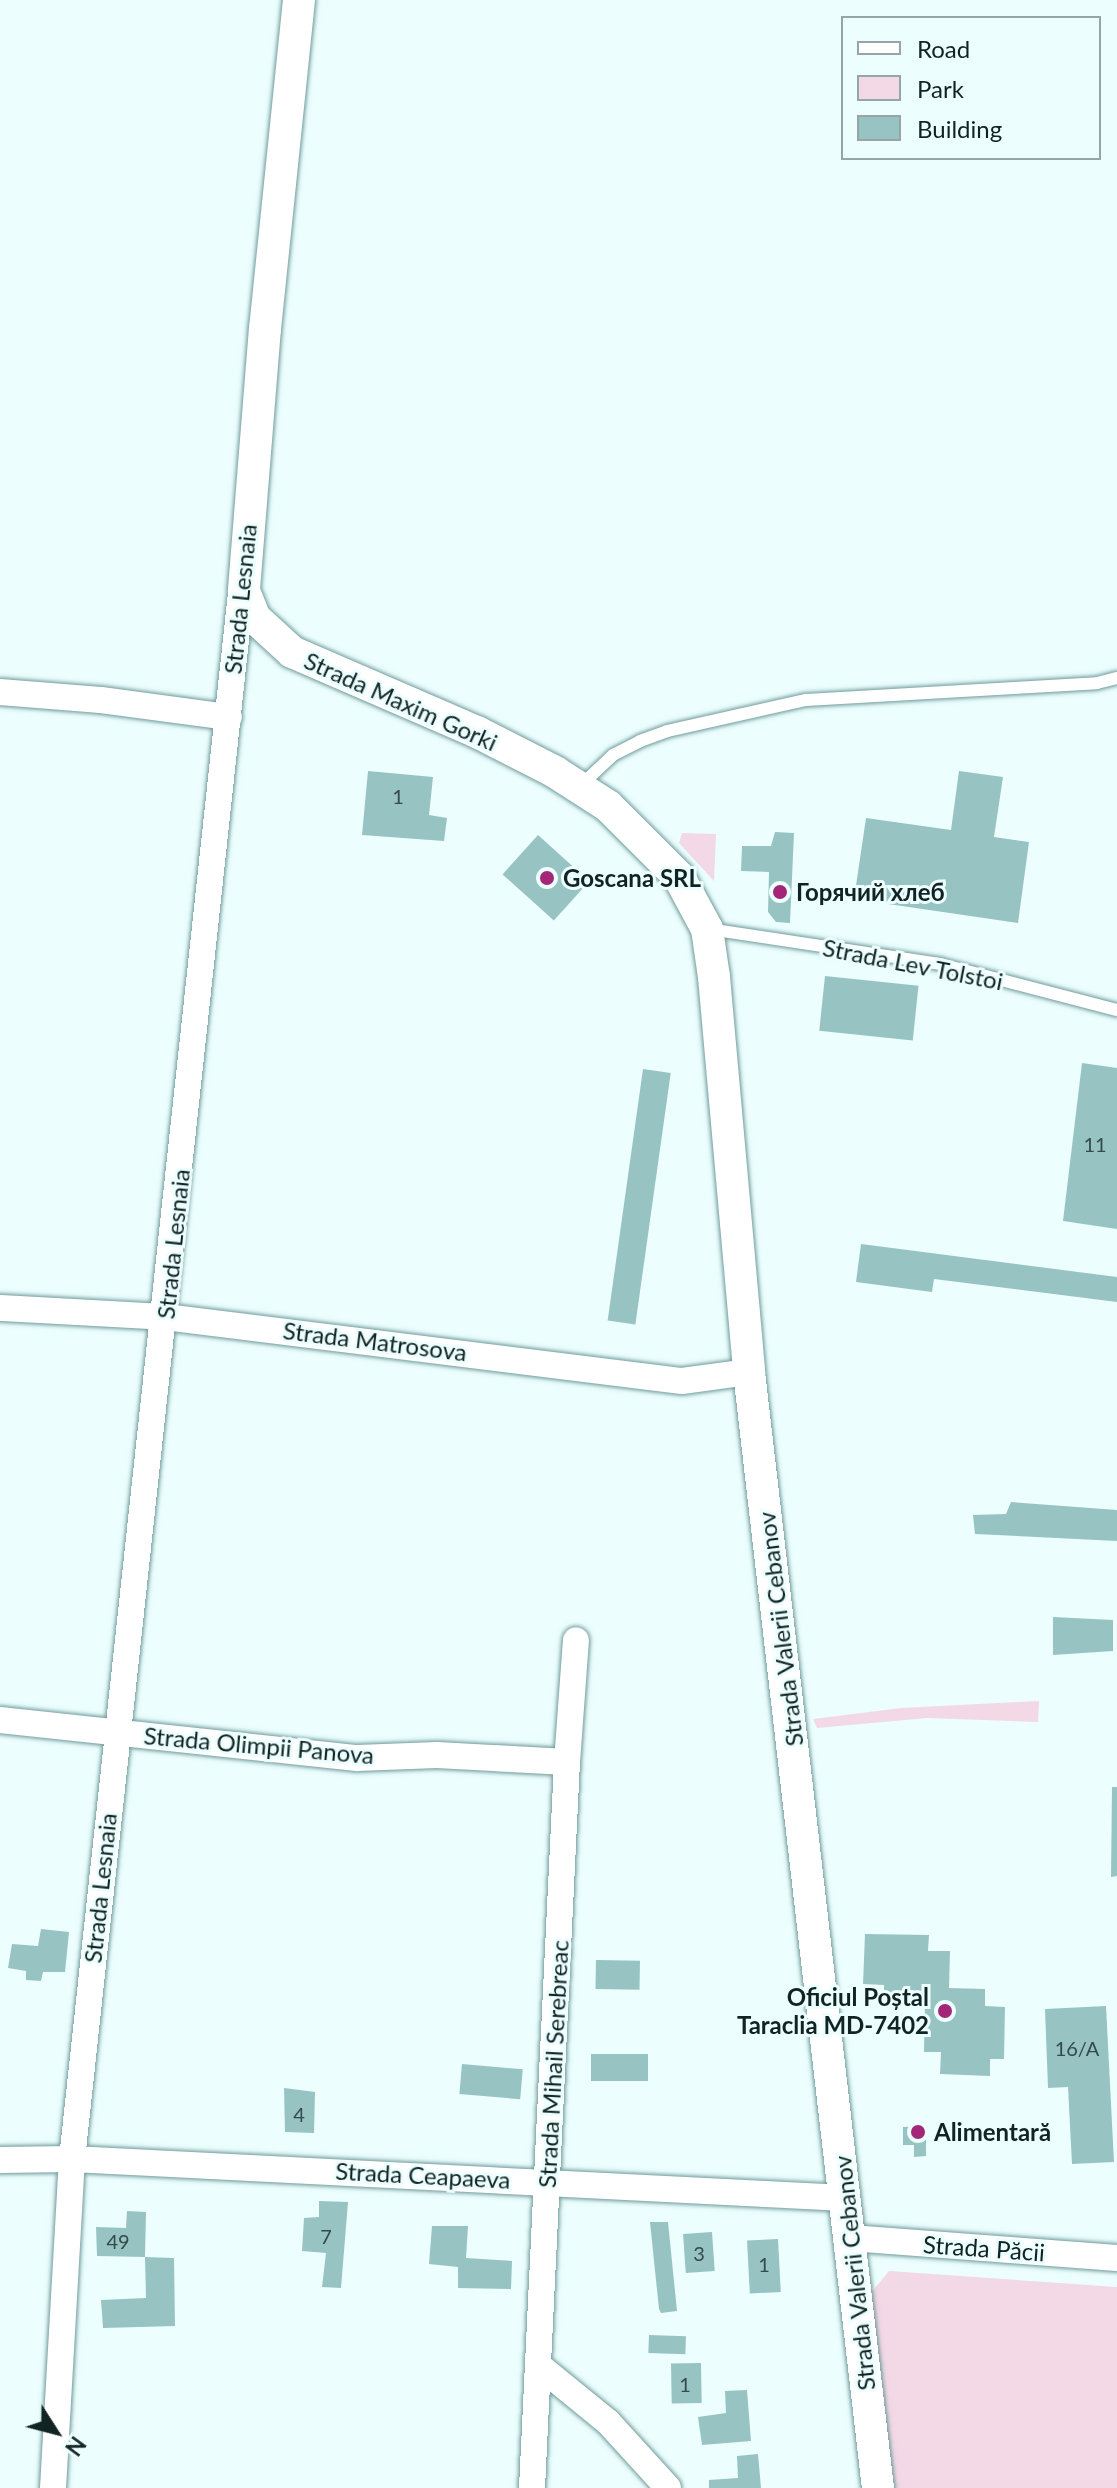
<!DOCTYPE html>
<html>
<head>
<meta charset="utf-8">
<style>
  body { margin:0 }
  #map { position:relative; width:1117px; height:2488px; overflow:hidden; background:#ecfefe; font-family:Lato,sans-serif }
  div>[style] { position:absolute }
  .green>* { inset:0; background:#f3d8e6 }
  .building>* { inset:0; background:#98c3c3; transform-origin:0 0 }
  .roads { filter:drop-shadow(0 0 2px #709b9b) drop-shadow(0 0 2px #709b9b) }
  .service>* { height:12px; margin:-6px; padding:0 6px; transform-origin:6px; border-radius:6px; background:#fff }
  .minor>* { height:26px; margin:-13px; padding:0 13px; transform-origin:13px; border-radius:13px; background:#fff }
  .tertiary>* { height:32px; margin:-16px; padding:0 16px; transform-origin:16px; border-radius:16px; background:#fff }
  .dots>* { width:22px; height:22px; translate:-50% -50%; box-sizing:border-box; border:4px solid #ecfefe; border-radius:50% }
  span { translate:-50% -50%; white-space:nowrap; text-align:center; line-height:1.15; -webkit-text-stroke:6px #ecfefe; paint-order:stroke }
  .number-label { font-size:20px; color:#334b4b }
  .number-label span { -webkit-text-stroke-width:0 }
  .street-label { font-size:24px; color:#112323 }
  .poi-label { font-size:24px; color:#112323; font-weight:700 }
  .left { translate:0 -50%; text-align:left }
  .right { translate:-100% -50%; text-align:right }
  .legend { position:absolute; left:841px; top:16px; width:260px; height:144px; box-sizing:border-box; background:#ecfefe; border:2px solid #94a6a6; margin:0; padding:10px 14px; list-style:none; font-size:24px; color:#112323 }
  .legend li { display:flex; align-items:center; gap:16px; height:40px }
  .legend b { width:40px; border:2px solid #94a6a6 }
  .north { position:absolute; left:16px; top:2392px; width:80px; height:80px; -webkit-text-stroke:6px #ecfefe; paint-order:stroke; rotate:126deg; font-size:22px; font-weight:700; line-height:32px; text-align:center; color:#112323 }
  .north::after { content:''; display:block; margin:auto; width:28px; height:36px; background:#112323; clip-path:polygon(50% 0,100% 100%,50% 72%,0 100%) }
</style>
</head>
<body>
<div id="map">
  <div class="green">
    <div style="clip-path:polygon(682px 833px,716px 834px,714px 881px,679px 843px)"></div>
    <div style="clip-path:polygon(1039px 1701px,1038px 1722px,927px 1718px,817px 1728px,813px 1719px,901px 1708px)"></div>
    <div style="clip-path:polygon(889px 2271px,1117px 2287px,1117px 2488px,892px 2488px,871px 2293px)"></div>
  </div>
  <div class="building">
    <div style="clip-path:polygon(368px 771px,433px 777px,429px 815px,447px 818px,444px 841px,362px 835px)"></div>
    <div style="clip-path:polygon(959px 771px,1003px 777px,994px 837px,1029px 842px,1018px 923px,854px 899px,866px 818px,951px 830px)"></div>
    <div style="clip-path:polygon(775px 832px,794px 833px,790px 923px,776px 922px,768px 912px,769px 872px,741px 871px,742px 846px,771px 846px)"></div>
    <div style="left:538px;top:835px;width:69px;height:53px;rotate:42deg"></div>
    <div style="left:825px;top:976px;width:94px;height:55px;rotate:6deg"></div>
    <div style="clip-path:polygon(1082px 1063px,1117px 1068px,1117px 1229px,1063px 1221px)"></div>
    <div style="left:643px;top:1069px;width:28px;height:254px;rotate:8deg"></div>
    <div style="clip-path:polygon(861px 1244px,1117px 1277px,1117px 1302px,934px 1279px,932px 1292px,856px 1282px)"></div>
    <div style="clip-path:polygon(1011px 1502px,1117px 1510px,1117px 1541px,975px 1534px,973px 1515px,1006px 1514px)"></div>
    <div style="clip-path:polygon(1053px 1617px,1113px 1620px,1113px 1651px,1053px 1655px)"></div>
    <div style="clip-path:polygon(1112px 1787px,1117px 1787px,1117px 1876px,1111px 1877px)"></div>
    <div style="clip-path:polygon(41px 1929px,69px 1932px,65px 1972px,43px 1972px,41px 1981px,26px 1980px,26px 1971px,8px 1968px,12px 1944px,38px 1946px)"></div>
    <div style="clip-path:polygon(865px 1934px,929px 1935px,928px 1951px,950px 1951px,949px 1988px,985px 1989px,985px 2006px,1005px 2007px,1004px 2059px,990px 2059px,990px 2076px,940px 2074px,941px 2052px,924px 2052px,925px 2002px,884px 2001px,884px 1985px,863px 1984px)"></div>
    <div style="left:596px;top:1960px;width:44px;height:29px;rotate:1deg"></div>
    <div style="clip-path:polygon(1106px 2006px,1114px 2162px,1072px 2164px,1068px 2087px,1048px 2088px,1045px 2009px)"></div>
    <div style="left:591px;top:2054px;width:57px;height:27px"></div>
    <div style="left:462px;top:2064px;width:61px;height:30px;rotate:5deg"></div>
    <div style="clip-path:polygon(284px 2088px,315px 2092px,314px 2133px,285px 2132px)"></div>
    <div style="clip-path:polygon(926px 2126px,926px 2156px,914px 2157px,914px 2145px,903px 2145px,903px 2127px)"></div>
    <div style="clip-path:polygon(319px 2201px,348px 2202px,341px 2288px,322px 2287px,326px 2253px,302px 2251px,304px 2218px,319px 2217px)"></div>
    <div style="clip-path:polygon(127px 2211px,146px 2212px,145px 2257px,97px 2256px,96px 2227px,126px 2228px)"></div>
    <div style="clip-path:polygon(650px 2222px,668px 2222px,677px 2311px,661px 2313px,659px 2309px)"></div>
    <div style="clip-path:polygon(432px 2226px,468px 2226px,466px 2258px,512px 2261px,511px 2289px,458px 2288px,458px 2267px,429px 2264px)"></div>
    <div style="left:712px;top:2232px;width:39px;height:29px;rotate:86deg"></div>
    <div style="left:778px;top:2239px;width:53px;height:31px;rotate:87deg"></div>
    <div style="clip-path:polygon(145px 2257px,174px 2258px,175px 2326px,103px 2328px,101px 2300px,146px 2298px)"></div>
    <div style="left:649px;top:2335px;width:37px;height:18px;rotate:2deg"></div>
    <div style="left:701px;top:2363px;width:40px;height:30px;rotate:89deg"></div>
    <div style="clip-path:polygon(747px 2390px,751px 2441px,702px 2445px,698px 2417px,726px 2413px,725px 2391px)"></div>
    <div style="clip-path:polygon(758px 2454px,761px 2488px,709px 2488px,709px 2480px,738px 2478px,737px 2456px)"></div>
  </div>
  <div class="roads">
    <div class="service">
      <div style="left:579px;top:787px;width:47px;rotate:-43.3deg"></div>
      <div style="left:613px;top:755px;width:30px;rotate:-27deg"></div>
      <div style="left:640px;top:741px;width:29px;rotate:-20deg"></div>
      <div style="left:667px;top:731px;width:142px;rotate:-12.6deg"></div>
      <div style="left:806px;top:700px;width:291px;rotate:-3.3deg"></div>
      <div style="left:1097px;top:683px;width:21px;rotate:-14deg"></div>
      <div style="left:709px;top:929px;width:234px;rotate:8.6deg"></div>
      <div style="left:940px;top:964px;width:183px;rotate:14.6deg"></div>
    </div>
    <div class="minor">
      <div style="left:0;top:692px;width:101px;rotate:4.5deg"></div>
      <div style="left:101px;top:700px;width:129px;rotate:7.6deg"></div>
      <div style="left:0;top:1308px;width:165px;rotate:3.1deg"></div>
      <div style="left:165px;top:1317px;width:521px;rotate:7.06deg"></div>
      <div style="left:682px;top:1381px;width:68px;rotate:-7.7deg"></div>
      <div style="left:0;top:1720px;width:359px;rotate:6.1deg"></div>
      <div style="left:357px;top:1758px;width:80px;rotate:-2.1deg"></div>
      <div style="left:437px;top:1755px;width:130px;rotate:3.1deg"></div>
      <div style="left:0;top:2160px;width:72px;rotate:-0.8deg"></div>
      <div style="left:72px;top:2159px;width:774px;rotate:2.89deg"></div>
      <div style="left:850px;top:2238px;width:268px;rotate:4.3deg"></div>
      <div style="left:538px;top:2365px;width:90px;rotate:39.2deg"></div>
      <div style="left:608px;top:2422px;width:89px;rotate:47.7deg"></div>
      <div style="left:53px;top:2488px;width:330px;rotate:-86.7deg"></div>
      <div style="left:72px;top:2159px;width:1583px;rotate:-83.84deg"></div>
      <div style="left:532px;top:2488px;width:727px;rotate:-87.24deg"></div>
      <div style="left:567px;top:1762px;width:122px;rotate:-85.8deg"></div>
    </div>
    <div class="tertiary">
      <div style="left:299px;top:0;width:330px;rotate:95.9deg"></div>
      <div style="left:265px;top:328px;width:264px;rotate:94.6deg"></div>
      <div style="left:244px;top:591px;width:29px;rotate:68deg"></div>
      <div style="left:255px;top:618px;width:50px;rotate:42.6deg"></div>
      <div style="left:292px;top:652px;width:202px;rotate:23.4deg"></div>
      <div style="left:477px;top:732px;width:88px;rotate:27.1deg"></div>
      <div style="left:555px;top:772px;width:63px;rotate:32.7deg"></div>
      <div style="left:608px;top:806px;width:100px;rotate:45deg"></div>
      <div style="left:679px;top:877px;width:59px;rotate:61.7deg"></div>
      <div style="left:707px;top:929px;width:49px;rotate:81.7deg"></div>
      <div style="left:714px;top:977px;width:397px;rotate:84.9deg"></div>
      <div style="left:749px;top:1372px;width:1123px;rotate:83.41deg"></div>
    </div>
  </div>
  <div class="dots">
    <div style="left:547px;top:878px;background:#a32679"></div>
    <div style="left:780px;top:892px;background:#a32679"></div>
    <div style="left:945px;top:2011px;background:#a32679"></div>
    <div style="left:918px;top:2132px;background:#a32679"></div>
  </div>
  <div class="number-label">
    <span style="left:398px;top:796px">1</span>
    <span style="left:1095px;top:1144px">11</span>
    <span style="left:1077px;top:2048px">16/A</span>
    <span style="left:299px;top:2114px">4</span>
    <span style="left:326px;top:2236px">7</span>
    <span style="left:118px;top:2241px">49</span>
    <span style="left:699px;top:2253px">3</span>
    <span style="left:764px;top:2264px">1</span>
    <span style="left:685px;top:2384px">1</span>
  </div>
  <div class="street-label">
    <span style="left:240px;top:599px;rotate:-84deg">Strada Lesnaia</span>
    <span style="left:401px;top:701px;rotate:24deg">Strada Maxim Gorki</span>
    <span style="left:913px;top:964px;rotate:11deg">Strada Lev Tolstoi</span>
    <span style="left:173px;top:1244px;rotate:-84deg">Strada Lesnaia</span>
    <span style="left:375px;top:1341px;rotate:7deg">Strada Matrosova</span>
    <span style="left:780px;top:1629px;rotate:-97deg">Strada Valerii Cebanov</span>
    <span style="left:259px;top:1745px;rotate:5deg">Strada Olimpii Panova</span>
    <span style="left:100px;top:1888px;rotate:-84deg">Strada Lesnaia</span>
    <span style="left:553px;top:2064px;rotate:-87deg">Strada Mihail Serebreac</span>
    <span style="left:423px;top:2175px;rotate:3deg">Strada Ceapaeva</span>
    <span style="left:984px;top:2248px;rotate:4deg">Strada Păcii</span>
    <span style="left:854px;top:2273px;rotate:-96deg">Strada Valerii Cebanov</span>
  </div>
  <div class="poi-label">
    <span class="left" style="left:563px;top:878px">Goscana SRL</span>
    <span class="left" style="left:796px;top:892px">Горячий хлеб</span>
    <span class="right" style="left:929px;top:2011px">Oficiul Poștal<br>Taraclia MD-7402</span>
    <span class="left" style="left:934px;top:2132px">Alimentară</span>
  </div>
  <ul class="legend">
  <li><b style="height:10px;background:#fff"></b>Road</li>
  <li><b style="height:22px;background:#f3d8e6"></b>Park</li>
  <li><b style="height:22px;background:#98c3c3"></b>Building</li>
  </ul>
  <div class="north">N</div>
</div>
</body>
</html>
